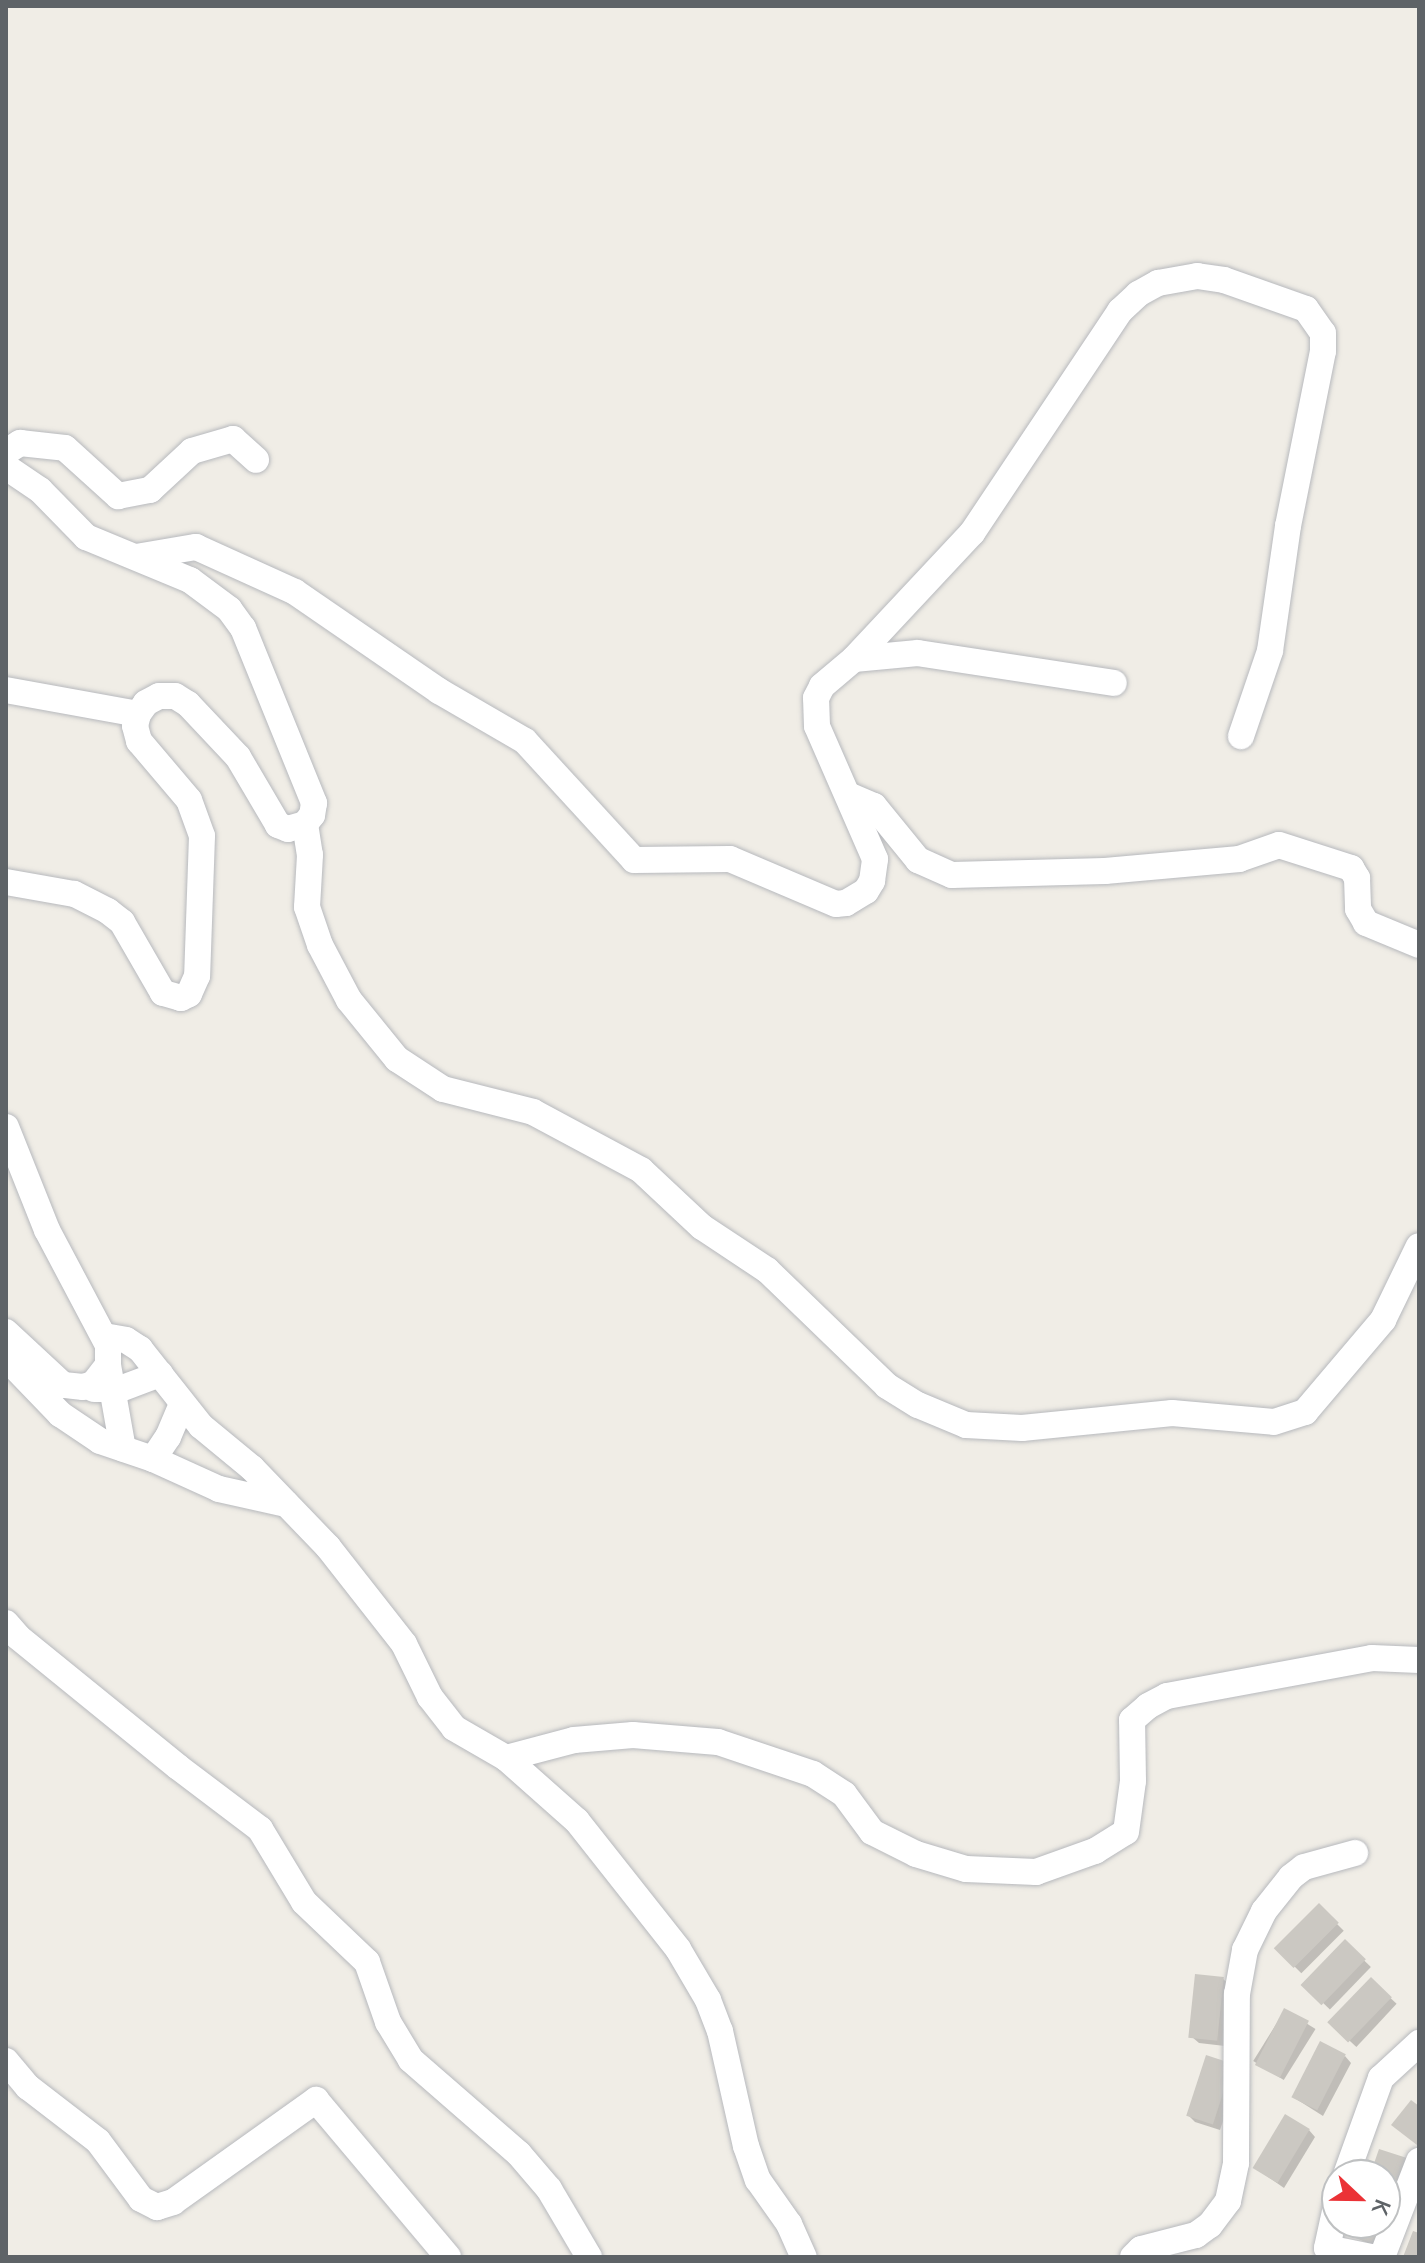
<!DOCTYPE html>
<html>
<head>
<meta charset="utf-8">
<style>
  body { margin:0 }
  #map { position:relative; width:1425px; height:2263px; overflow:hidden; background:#f0ede6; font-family:Manrope,sans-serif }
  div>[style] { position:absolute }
  .shadow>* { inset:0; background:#0003; transform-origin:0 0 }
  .building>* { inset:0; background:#cbc8c2; transform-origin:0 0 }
  .roads { filter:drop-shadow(0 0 2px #b7b9bd) drop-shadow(0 0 2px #b7b9bd) }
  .minor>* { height:26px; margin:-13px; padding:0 13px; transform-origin:13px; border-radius:13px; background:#fff }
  span { translate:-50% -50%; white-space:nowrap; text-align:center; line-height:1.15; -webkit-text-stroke:6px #fff; paint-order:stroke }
  .frame { position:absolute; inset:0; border:8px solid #5e6367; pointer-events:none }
  .north { position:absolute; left:1321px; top:2159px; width:80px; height:80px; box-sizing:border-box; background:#fff; border:2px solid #bfc1c2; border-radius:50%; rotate:112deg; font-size:22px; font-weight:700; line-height:32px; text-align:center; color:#5e6367 }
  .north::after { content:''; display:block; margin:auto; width:28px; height:36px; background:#eb3236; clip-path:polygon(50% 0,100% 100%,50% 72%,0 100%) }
</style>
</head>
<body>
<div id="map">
  <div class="shadow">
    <div style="left:1319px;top:1906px;width:35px;height:60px;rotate:45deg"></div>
    <div style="left:1345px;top:1942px;width:36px;height:59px;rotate:44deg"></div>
    <div style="clip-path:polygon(1223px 1979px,1230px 1985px,1225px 2046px,1199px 2043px,1192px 2037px)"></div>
    <div style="left:1371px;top:1980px;width:35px;height:59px;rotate:43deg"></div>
    <div style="left:1285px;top:2010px;width:36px;height:60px;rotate:32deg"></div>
    <div style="clip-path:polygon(1345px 2056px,1351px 2063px,1323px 2116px,1293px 2097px)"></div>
    <div style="clip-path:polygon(1239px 2073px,1220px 2130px,1195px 2122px,1188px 2115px)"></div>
    <div style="clip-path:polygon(1411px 2103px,1419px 2109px,1419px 2145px,1398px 2129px)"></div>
    <div style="clip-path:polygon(1309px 2130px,1315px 2137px,1284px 2188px,1255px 2168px)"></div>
  </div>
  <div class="building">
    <div style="left:1319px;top:1903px;width:28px;height:64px;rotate:45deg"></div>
    <div style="left:1345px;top:1939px;width:29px;height:64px;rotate:44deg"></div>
    <div style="left:1195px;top:1974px;width:29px;height:64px;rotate:6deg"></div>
    <div style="left:1371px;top:1977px;width:29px;height:63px;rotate:44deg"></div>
    <div style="left:1284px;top:2008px;width:28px;height:64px;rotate:27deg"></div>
    <div style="left:1320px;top:2041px;width:29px;height:63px;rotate:27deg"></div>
    <div style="left:1206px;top:2055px;width:28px;height:64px;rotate:18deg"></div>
    <div style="clip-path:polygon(1411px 2100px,1419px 2106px,1417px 2145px,1391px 2125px)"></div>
    <div style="left:1285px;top:2114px;width:29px;height:63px;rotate:31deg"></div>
    <div style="clip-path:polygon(1379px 2149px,1410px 2159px,1398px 2195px,1385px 2190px,1385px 2175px,1370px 2175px)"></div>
    <div style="clip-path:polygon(1351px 2223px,1384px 2223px,1375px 2246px,1346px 2234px)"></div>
    <div style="clip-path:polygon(1413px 2231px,1419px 2233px,1419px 2257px,1403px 2257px)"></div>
  </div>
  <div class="roads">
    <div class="minor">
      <div style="left:6px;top:452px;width:17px;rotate:-33deg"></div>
      <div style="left:20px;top:443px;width:45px;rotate:6.3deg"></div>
      <div style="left:65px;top:448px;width:72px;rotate:42.2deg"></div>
      <div style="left:118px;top:496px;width:33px;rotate:-11deg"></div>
      <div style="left:150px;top:490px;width:57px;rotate:-42.9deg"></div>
      <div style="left:192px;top:451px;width:43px;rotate:-16.3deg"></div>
      <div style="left:233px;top:439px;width:31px;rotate:42deg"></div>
      <div style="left:6px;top:467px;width:41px;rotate:34.1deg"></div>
      <div style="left:40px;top:490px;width:66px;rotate:45.6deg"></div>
      <div style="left:86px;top:537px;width:113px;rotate:22.5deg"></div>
      <div style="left:190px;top:580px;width:49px;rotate:36.6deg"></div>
      <div style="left:229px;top:609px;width:24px;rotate:54deg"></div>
      <div style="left:243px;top:628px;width:189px;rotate:67.9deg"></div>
      <div style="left:314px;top:803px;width:12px;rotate:99deg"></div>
      <div style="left:312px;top:815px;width:11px;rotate:128deg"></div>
      <div style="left:305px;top:824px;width:18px;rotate:164deg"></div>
      <div style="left:288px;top:829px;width:11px;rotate:-158deg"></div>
      <div style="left:278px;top:825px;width:79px;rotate:-120.5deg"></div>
      <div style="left:238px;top:757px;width:73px;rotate:-133.3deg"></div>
      <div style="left:188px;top:704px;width:15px;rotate:-148deg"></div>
      <div style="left:175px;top:696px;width:16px;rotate:180deg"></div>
      <div style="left:159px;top:696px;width:15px;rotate:152deg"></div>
      <div style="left:146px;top:703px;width:14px;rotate:126deg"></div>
      <div style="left:138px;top:714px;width:12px;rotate:104deg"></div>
      <div style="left:135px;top:726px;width:16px;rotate:75deg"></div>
      <div style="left:139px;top:741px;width:77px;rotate:49.7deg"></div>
      <div style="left:189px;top:800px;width:38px;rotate:70deg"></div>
      <div style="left:202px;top:836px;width:140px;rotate:92deg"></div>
      <div style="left:197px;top:976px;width:20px;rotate:114deg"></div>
      <div style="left:189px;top:994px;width:9px;rotate:153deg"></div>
      <div style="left:181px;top:998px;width:19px;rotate:-164deg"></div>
      <div style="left:163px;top:993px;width:82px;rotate:-120deg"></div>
      <div style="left:122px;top:922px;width:18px;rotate:-142deg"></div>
      <div style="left:108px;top:911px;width:38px;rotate:-153deg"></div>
      <div style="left:74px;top:894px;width:69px;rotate:-170deg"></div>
      <div style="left:136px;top:557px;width:61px;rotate:-9.5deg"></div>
      <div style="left:196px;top:547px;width:109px;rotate:24.4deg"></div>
      <div style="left:295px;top:592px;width:175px;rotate:34.5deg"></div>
      <div style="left:439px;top:691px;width:99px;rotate:30.2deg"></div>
      <div style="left:525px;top:741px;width:161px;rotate:47.5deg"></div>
      <div style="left:634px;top:860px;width:96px;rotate:-0.6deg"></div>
      <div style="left:730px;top:859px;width:115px;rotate:23deg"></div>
      <div style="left:836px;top:904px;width:10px;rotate:-6deg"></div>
      <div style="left:846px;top:903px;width:23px;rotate:-31deg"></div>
      <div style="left:866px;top:891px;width:12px;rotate:-59deg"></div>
      <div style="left:872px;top:881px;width:22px;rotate:-82deg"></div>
      <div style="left:875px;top:859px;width:145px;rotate:-113.6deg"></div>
      <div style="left:817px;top:726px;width:28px;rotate:-92deg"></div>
      <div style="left:816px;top:698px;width:13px;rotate:-63deg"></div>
      <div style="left:822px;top:686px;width:42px;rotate:-40.2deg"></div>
      <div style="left:854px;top:659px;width:173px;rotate:-46.9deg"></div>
      <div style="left:972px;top:533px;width:267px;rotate:-56.3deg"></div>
      <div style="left:1120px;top:311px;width:25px;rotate:-43deg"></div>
      <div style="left:1138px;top:294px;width:23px;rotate:-29deg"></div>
      <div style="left:1158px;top:283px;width:40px;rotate:-10deg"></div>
      <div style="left:1197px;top:276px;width:27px;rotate:8deg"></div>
      <div style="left:1224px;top:280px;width:87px;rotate:19.5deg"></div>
      <div style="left:1306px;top:309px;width:29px;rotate:55deg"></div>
      <div style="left:1323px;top:333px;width:18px;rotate:90deg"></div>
      <div style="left:1323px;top:351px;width:178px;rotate:101.3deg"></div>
      <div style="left:1288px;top:526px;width:126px;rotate:98.2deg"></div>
      <div style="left:1270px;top:651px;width:90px;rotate:108.8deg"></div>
      <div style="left:854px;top:659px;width:64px;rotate:-5.4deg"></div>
      <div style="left:918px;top:653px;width:198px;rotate:8.7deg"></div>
      <div style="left:6px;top:690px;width:134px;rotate:10.3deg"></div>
      <div style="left:848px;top:795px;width:28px;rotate:23deg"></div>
      <div style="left:874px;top:806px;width:70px;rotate:50.8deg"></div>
      <div style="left:918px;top:860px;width:37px;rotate:24deg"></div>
      <div style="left:952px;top:875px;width:153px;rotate:-1.5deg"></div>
      <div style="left:1105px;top:871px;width:135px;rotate:-5.1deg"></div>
      <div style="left:1239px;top:859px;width:42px;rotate:-19.3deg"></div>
      <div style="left:1279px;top:845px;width:76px;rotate:17.7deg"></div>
      <div style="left:1351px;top:868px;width:12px;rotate:59deg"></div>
      <div style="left:1357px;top:878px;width:31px;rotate:88deg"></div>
      <div style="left:1358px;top:909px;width:16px;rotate:60deg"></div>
      <div style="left:1366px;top:923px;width:57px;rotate:22.5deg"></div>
      <div style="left:305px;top:824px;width:31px;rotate:81deg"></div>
      <div style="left:310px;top:855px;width:52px;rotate:93.3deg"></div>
      <div style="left:307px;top:907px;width:40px;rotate:71.1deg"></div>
      <div style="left:320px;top:945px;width:62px;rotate:62.2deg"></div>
      <div style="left:349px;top:1000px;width:76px;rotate:50.9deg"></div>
      <div style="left:397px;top:1059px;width:55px;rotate:33.1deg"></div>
      <div style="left:443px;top:1089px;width:93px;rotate:14.3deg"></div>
      <div style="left:533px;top:1112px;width:123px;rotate:28.2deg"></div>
      <div style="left:641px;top:1170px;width:83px;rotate:43.1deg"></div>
      <div style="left:702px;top:1227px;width:78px;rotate:33.5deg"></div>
      <div style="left:767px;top:1270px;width:167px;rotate:44deg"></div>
      <div style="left:887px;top:1386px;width:36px;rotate:32deg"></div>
      <div style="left:918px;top:1405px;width:52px;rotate:22.6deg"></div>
      <div style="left:966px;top:1425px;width:56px;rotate:3.1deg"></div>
      <div style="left:1022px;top:1428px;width:151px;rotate:-5.7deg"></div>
      <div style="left:1172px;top:1413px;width:102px;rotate:5deg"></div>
      <div style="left:1274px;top:1422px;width:33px;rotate:-18deg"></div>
      <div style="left:1305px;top:1412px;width:121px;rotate:-49.7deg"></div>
      <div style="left:1383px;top:1320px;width:82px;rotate:-64.1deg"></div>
      <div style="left:6px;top:1127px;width:111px;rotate:68.3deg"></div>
      <div style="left:47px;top:1230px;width:130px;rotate:62.1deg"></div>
      <div style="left:108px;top:1345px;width:20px;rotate:90deg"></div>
      <div style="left:108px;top:1365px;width:24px;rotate:128deg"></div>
      <div style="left:93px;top:1384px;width:10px;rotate:163deg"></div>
      <div style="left:83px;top:1387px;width:20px;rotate:-174deg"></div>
      <div style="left:63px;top:1385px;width:78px;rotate:-137.1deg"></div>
      <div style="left:104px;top:1336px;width:22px;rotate:10deg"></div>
      <div style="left:126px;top:1340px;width:17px;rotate:33deg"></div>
      <div style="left:140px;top:1349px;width:98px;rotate:51.6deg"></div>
      <div style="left:201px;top:1426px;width:66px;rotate:39.5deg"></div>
      <div style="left:252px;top:1468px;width:110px;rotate:46.1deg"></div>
      <div style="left:328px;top:1547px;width:123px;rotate:51.9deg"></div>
      <div style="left:404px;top:1644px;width:59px;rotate:63.9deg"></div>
      <div style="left:430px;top:1697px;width:39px;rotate:52deg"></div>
      <div style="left:454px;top:1728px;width:60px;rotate:30deg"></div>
      <div style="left:506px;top:1758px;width:95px;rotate:41.6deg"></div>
      <div style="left:577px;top:1821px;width:163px;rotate:51.7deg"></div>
      <div style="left:678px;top:1949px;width:59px;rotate:59.5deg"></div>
      <div style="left:708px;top:2000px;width:33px;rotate:69deg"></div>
      <div style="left:720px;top:2031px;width:118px;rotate:77.3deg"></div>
      <div style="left:746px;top:2146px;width:36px;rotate:71deg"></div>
      <div style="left:758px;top:2180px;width:54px;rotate:54.8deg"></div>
      <div style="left:789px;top:2224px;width:36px;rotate:66deg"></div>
      <div style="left:6px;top:1358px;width:78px;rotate:46deg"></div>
      <div style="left:60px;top:1414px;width:48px;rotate:34deg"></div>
      <div style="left:100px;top:1441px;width:56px;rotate:18.8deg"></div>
      <div style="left:153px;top:1459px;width:72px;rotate:24.4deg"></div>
      <div style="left:219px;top:1489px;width:69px;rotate:12.6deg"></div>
      <div style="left:108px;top:1365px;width:85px;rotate:79.9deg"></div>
      <div style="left:94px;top:1389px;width:26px"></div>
      <div style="left:120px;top:1389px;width:43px;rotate:-20.6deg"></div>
      <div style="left:153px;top:1459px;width:27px;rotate:-56deg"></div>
      <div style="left:168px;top:1437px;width:36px;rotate:-67deg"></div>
      <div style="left:6px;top:1623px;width:18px;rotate:49deg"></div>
      <div style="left:18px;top:1637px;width:206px;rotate:39.1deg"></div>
      <div style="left:178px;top:1767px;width:103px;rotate:37.1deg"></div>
      <div style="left:260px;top:1829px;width:85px;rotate:58.9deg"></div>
      <div style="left:304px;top:1902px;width:87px;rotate:43.6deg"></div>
      <div style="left:367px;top:1962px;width:64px;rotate:70.7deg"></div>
      <div style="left:388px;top:2022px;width:44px;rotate:58.8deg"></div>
      <div style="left:411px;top:2060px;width:143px;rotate:41deg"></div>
      <div style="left:519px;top:2154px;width:46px;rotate:49.4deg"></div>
      <div style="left:549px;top:2189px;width:79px;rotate:59.5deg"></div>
      <div style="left:506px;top:1758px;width:70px;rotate:-14.8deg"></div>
      <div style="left:574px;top:1740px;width:59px;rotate:-4.8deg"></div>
      <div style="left:633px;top:1735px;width:85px;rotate:4.7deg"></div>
      <div style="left:718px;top:1742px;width:100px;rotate:18.6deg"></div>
      <div style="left:813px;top:1774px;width:37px;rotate:33deg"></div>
      <div style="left:844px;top:1794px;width:47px;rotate:53.6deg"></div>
      <div style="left:872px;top:1832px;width:49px;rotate:26.6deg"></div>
      <div style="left:916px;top:1854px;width:52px;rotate:16.7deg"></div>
      <div style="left:966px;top:1869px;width:70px;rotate:2.5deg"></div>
      <div style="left:1036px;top:1872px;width:63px;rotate:-19.6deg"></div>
      <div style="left:1095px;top:1851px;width:36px;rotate:-32deg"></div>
      <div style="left:1126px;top:1832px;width:51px;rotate:-82.2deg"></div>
      <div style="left:1133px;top:1781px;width:61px;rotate:-90.9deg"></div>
      <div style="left:1132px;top:1720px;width:21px;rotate:-41deg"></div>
      <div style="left:1148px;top:1706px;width:21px;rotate:-28deg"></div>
      <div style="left:1167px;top:1696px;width:208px;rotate:-10.5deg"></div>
      <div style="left:1372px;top:1658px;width:47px;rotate:2.4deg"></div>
      <div style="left:6px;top:2061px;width:34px;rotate:50deg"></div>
      <div style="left:28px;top:2087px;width:88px;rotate:37.6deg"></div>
      <div style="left:98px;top:2141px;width:72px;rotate:53.4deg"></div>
      <div style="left:141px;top:2199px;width:18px;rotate:27deg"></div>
      <div style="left:157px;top:2207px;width:17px;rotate:-17deg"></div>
      <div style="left:173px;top:2202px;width:176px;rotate:-35.5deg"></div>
      <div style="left:316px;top:2100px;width:205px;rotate:49.9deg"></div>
      <div style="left:1346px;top:2175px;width:103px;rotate:-70.2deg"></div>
      <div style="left:1381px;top:2078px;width:52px;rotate:-42.6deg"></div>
      <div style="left:1337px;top:2202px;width:47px;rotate:102.3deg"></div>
      <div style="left:1327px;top:2248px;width:45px;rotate:11.6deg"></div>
      <div style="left:1133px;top:2257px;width:11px;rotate:-45deg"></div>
      <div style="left:1141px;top:2249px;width:57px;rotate:-14.3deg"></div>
      <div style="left:1196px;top:2235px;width:17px;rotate:-36deg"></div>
      <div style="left:1210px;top:2225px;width:30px;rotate:-53deg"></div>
      <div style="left:1228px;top:2201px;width:39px;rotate:-78deg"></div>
      <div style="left:1236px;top:2163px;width:169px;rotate:-89.7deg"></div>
      <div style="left:1237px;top:1994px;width:45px;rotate:-79.7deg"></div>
      <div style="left:1245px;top:1950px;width:43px;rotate:-64deg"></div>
      <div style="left:1264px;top:1911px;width:43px;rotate:-51.5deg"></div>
      <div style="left:1291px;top:1877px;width:16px;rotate:-38deg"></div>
      <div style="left:1304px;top:1867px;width:53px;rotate:-15.4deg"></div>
      <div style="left:1382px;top:2257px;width:103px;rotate:-68.9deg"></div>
    </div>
  </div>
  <div class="frame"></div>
  <div class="north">K</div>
</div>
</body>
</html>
